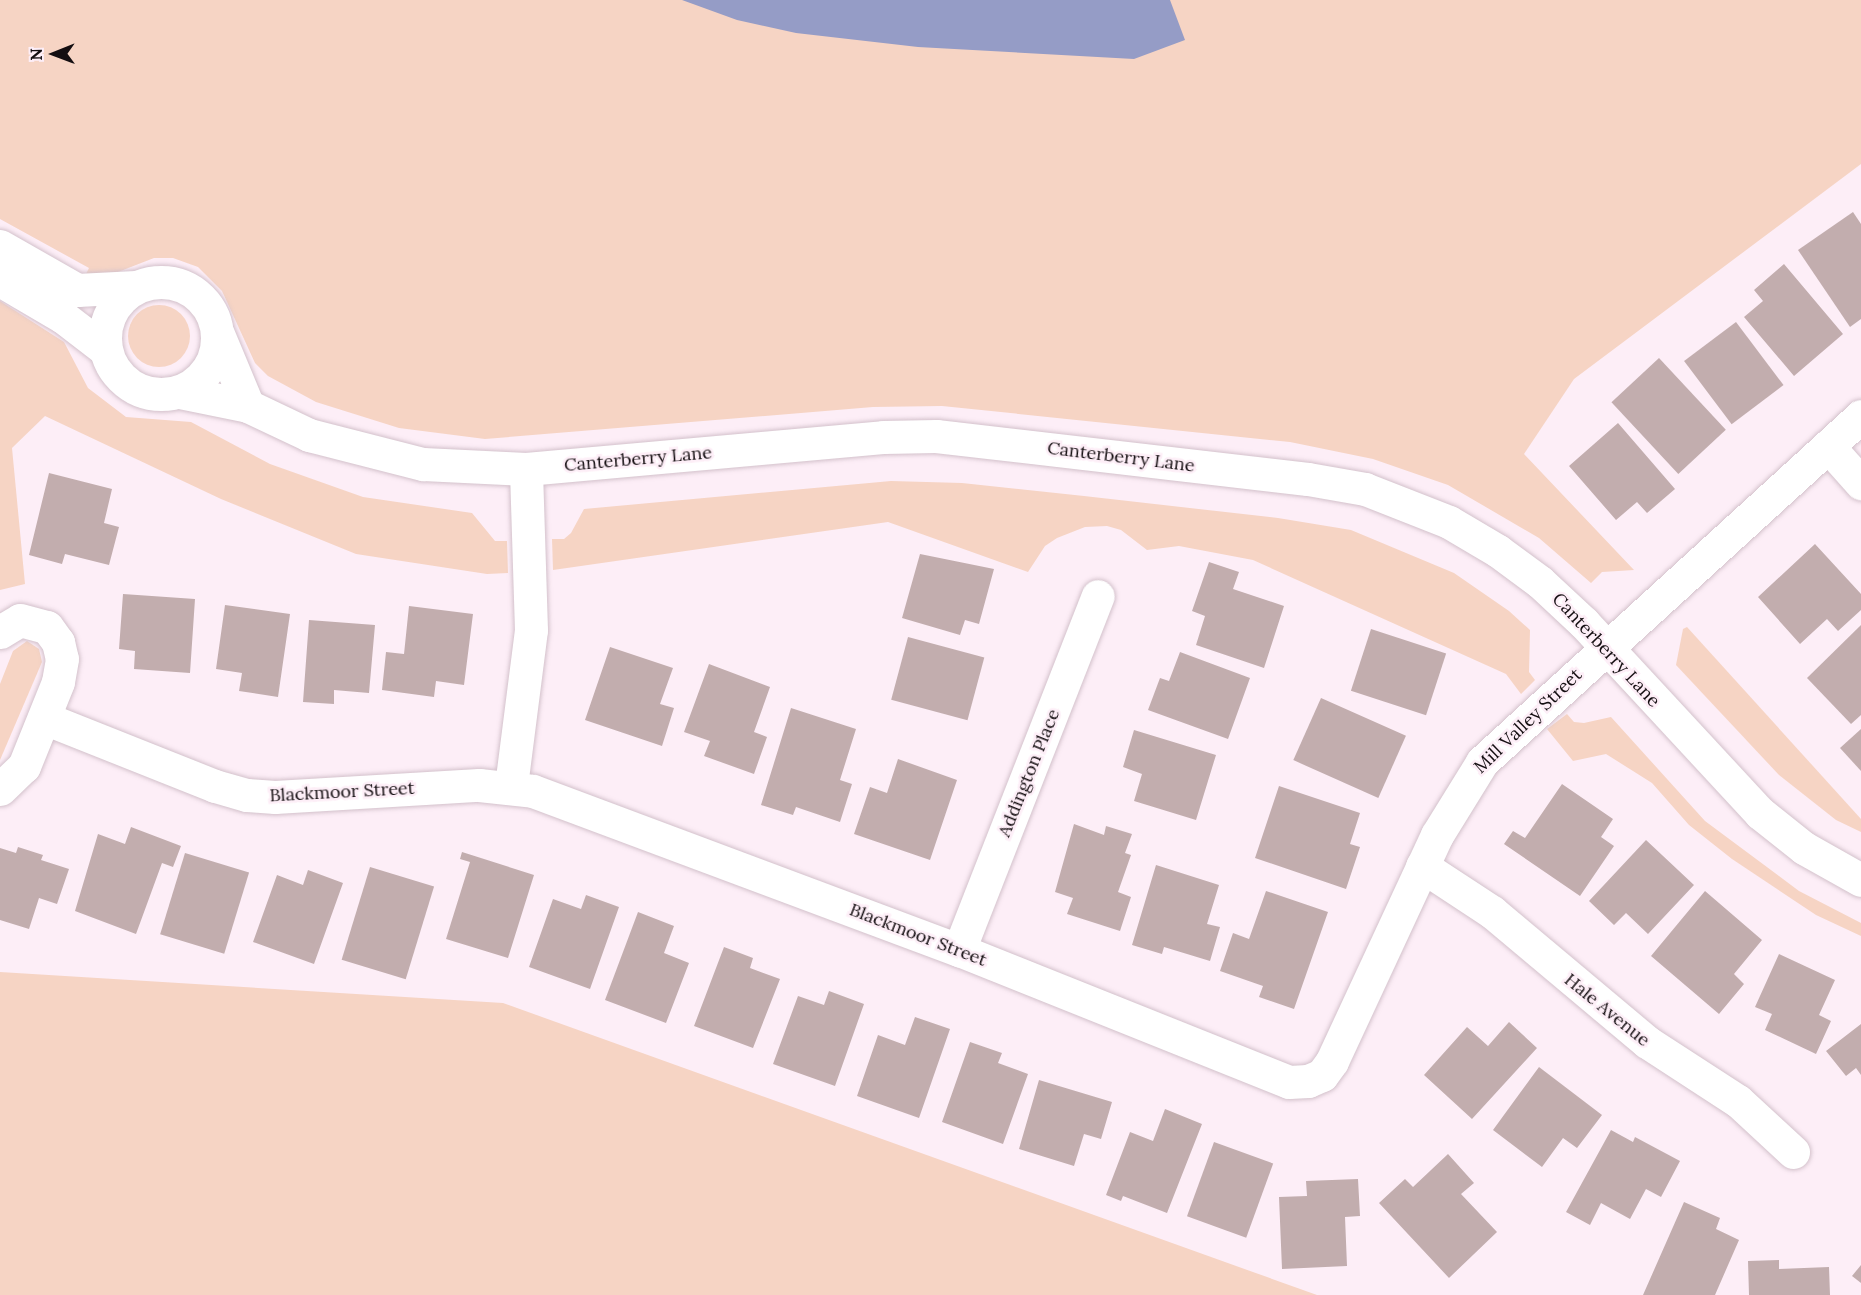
<!DOCTYPE html>
<html>
<head>
<meta charset="utf-8">
<style>
  body { margin:0 }
  #map { position:relative; width:1861px; height:1295px; overflow:hidden; background:#fdeef7; font-family:Lora,serif }
  div>[style] { position:absolute }
  .green>* { inset:0; background:#f6d4c4 }
  .round { border-radius:50% }
  .water>* { inset:0; background:#959cc6 }
  .building>* { inset:0; background:#c2adae; transform-origin:0 0 }
  .roads { filter:drop-shadow(0 0 2px #d3c1cb) drop-shadow(0 0 2px #d3c1cb) }
  .minor>* { height:33px; margin:-16.5px; padding:0 16.5px; transform-origin:16.5px; border-radius:16.5px; background:#fff }
  .minor>.ring { margin:-16.5px; padding:0; box-sizing:content-box; background:none; border:33px solid #fff; border-radius:50% }
  span { translate:-50% -50%; white-space:nowrap; text-align:center; line-height:1.15; -webkit-text-stroke:5px #fdeef7; paint-order:stroke }
  .street-label { font-size:18px; color:#140e11 }
  .north { position:absolute; left:24px; top:24px; width:60px; height:60px; -webkit-text-stroke:4px #fdeef7; paint-order:stroke; rotate:269deg; font-size:16px; font-weight:700; line-height:24px; text-align:center; color:#140e11 }
  .north::after { content:''; display:block; margin:auto; width:21px; height:27px; background:#140e11; clip-path:polygon(50% 0,100% 100%,50% 72%,0 100%) }
</style>
</head>
<body>
<div id="map">
  <div class="green">
    <div style="clip-path:polygon(0 0,1861px 0,1861px 164px,1574px 379px,1524px 454px,1634px 570px,1602px 572px,1591px 583px,1539px 538px,1448px 485px,1373px 459px,1290px 442px,942px 406px,873px 407px,485px 439px,399px 428px,316px 402px,268px 376px,255px 363px,222px 291px,198px 267px,173px 258px,154px 258px,118px 272px,85px 276px,89px 268px,0 219px)"></div>
    <div style="clip-path:polygon(0 301px,64px 342px,88px 388px,126px 417px,191px 422px,270px 464px,363px 497px,472px 513px,495px 541px,507px 541px,508px 573px,487px 574px,356px 554px,221px 499px,45px 416px,12px 448px,25px 584px,0 590px)"></div>
    <div class="round" style="left:128px;top:305px;width:62px;height:62px"></div>
    <div style="clip-path:polygon(891px 481px,962px 483px,1084px 496px,1278px 518px,1351px 530px,1454px 573px,1509px 611px,1530px 630px,1529px 672px,1535px 680px,1521px 694px,1506px 674px,1253px 560px,1179px 546px,1147px 550px,1121px 530px,1107px 526px,1085px 527px,1057px 538px,1045px 546px,1028px 572px,888px 522px,553px 570px,552px 539px,564px 539px,571px 533px,584px 509px)"></div>
    <div style="clip-path:polygon(1687px 627px,1861px 819px,1861px 832px,1836px 820px,1779px 775px,1676px 665px,1683px 629px)"></div>
    <div style="clip-path:polygon(27px 641px,39px 649px,42px 662px,0 760px,0 684px,13px 651px)"></div>
    <div style="clip-path:polygon(1567px 714px,1574px 722px,1584px 723px,1611px 717px,1705px 821px,1799px 891px,1861px 923px,1861px 936px,1816px 915px,1732px 859px,1689px 825px,1652px 783px,1606px 754px,1573px 761px,1547px 729px)"></div>
    <div style="clip-path:polygon(0 972px,503px 1003px,1317px 1295px,0 1295px)"></div>
  </div>
  <div class="water">
    <div style="clip-path:polygon(682px 0,1170px 0,1185px 40px,1134px 59px,918px 47px,796px 33px,737px 20px)"></div>
  </div>
  <div class="building">
    <div style="clip-path:polygon(1853px 212px,1861px 224px,1861px 319px,1850px 327px,1798px 250px)"></div>
    <div style="clip-path:polygon(1784px 264px,1843px 334px,1794px 376px,1744px 317px,1763px 301px,1754px 290px)"></div>
    <div style="left:1736px;top:322px;width:79px;height:65px;rotate:53deg"></div>
    <div style="left:1659px;top:358px;width:98px;height:65px;rotate:47deg"></div>
    <div style="clip-path:polygon(1618px 423px,1675px 489px,1647px 513px,1637px 502px,1616px 520px,1569px 466px)"></div>
    <div style="clip-path:polygon(49px 473px,112px 489px,104px 523px,119px 527px,109px 565px,65px 554px,62px 564px,29px 555px)"></div>
    <div style="clip-path:polygon(1815px 544px,1861px 594px,1861px 610px,1838px 631px,1827px 619px,1800px 644px,1758px 597px)"></div>
    <div style="clip-path:polygon(920px 554px,994px 569px,979px 624px,965px 620px,960px 635px,902px 618px)"></div>
    <div style="clip-path:polygon(1209px 562px,1239px 572px,1233px 589px,1284px 606px,1264px 668px,1196px 645px,1205px 616px,1192px 611px)"></div>
    <div style="clip-path:polygon(123px 594px,195px 599px,190px 673px,134px 669px,135px 651px,119px 649px)"></div>
    <div style="clip-path:polygon(225px 605px,290px 614px,278px 697px,239px 691px,242px 673px,216px 669px)"></div>
    <div style="clip-path:polygon(409px 606px,473px 614px,464px 685px,436px 681px,434px 697px,382px 690px,386px 652px,404px 654px)"></div>
    <div style="clip-path:polygon(309px 620px,375px 625px,369px 693px,334px 690px,334px 704px,303px 702px)"></div>
    <div style="clip-path:polygon(1861px 625px,1861px 715px,1851px 724px,1807px 678px)"></div>
    <div style="left:1371px;top:629px;width:79px;height:65px;rotate:18deg"></div>
    <div style="left:908px;top:637px;width:79px;height:65px;rotate:15deg"></div>
    <div style="clip-path:polygon(610px 647px,673px 668px,660px 704px,674px 708px,662px 746px,585px 720px)"></div>
    <div style="clip-path:polygon(1180px 652px,1250px 678px,1228px 739px,1148px 710px,1160px 678px,1169px 681px)"></div>
    <div style="clip-path:polygon(709px 664px,770px 687px,754px 732px,767px 737px,754px 774px,704px 756px,710px 741px,684px 732px)"></div>
    <div style="left:1321px;top:698px;width:93px;height:68px;rotate:24deg"></div>
    <div style="clip-path:polygon(791px 708px,856px 729px,840px 780px,852px 784px,840px 822px,796px 807px,793px 815px,761px 805px)"></div>
    <div style="clip-path:polygon(1861px 729px,1861px 771px,1840px 748px)"></div>
    <div style="clip-path:polygon(1134px 730px,1216px 755px,1196px 820px,1134px 801px,1142px 774px,1123px 767px)"></div>
    <div style="clip-path:polygon(898px 759px,957px 780px,930px 860px,854px 834px,870px 787px,887px 793px)"></div>
    <div style="clip-path:polygon(1562px 784px,1613px 819px,1601px 837px,1614px 846px,1580px 896px,1504px 844px,1513px 831px,1525px 838px)"></div>
    <div style="clip-path:polygon(1279px 786px,1360px 813px,1350px 844px,1360px 847px,1346px 889px,1255px 858px)"></div>
    <div style="clip-path:polygon(1074px 824px,1104px 835px,1106px 826px,1132px 834px,1125px 853px,1131px 855px,1118px 892px,1131px 897px,1120px 931px,1067px 914px,1073px 898px,1055px 892px)"></div>
    <div style="clip-path:polygon(131px 827px,181px 846px,173px 867px,162px 863px,136px 934px,75px 911px,98px 834px,125px 844px)"></div>
    <div style="clip-path:polygon(1646px 840px,1694px 885px,1648px 934px,1626px 913px,1614px 925px,1589px 901px)"></div>
    <div style="clip-path:polygon(18px 847px,43px 855px,41px 860px,69px 869px,57px 904px,39px 898px,29px 929px,0 920px,0 848px,16px 853px)"></div>
    <div style="clip-path:polygon(462px 852px,534px 875px,508px 958px,446px 939px,470px 862px,460px 859px)"></div>
    <div style="left:185px;top:853px;width:67px;height:85px;rotate:17deg"></div>
    <div style="clip-path:polygon(1156px 865px,1219px 885px,1207px 924px,1220px 927px,1210px 961px,1164px 947px,1162px 954px,1132px 945px)"></div>
    <div style="left:370px;top:867px;width:67px;height:97px;rotate:17deg"></div>
    <div style="clip-path:polygon(308px 870px,343px 883px,314px 964px,253px 942px,277px 875px,303px 885px)"></div>
    <div style="clip-path:polygon(1266px 891px,1328px 912px,1294px 1009px,1259px 997px,1263px 986px,1220px 971px,1233px 933px,1249px 939px)"></div>
    <div style="clip-path:polygon(1705px 891px,1762px 940px,1734px 974px,1744px 984px,1719px 1014px,1651px 956px)"></div>
    <div style="clip-path:polygon(586px 895px,619px 907px,590px 989px,529px 967px,553px 899px,581px 909px)"></div>
    <div style="clip-path:polygon(638px 912px,674px 926px,664px 953px,689px 963px,666px 1023px,605px 1000px)"></div>
    <div style="clip-path:polygon(724px 947px,753px 958px,750px 968px,780px 979px,753px 1048px,694px 1026px)"></div>
    <div style="clip-path:polygon(1779px 954px,1835px 980px,1819px 1015px,1831px 1021px,1816px 1054px,1765px 1030px,1772px 1014px,1755px 1007px)"></div>
    <div style="clip-path:polygon(829px 991px,864px 1004px,835px 1086px,773px 1064px,798px 996px,824px 1005px)"></div>
    <div style="clip-path:polygon(915px 1017px,950px 1029px,919px 1118px,857px 1096px,878px 1035px,905px 1045px)"></div>
    <div style="clip-path:polygon(1509px 1022px,1537px 1048px,1472px 1119px,1424px 1075px,1467px 1027px,1488px 1046px)"></div>
    <div style="clip-path:polygon(1861px 1024px,1861px 1075px,1856px 1068px,1846px 1076px,1826px 1051px)"></div>
    <div style="clip-path:polygon(970px 1042px,1002px 1053px,998px 1063px,1028px 1074px,1003px 1144px,942px 1122px)"></div>
    <div style="clip-path:polygon(1539px 1067px,1602px 1115px,1577px 1148px,1563px 1138px,1542px 1167px,1493px 1130px)"></div>
    <div style="clip-path:polygon(1039px 1080px,1112px 1102px,1101px 1139px,1084px 1134px,1074px 1166px,1019px 1149px)"></div>
    <div style="clip-path:polygon(1165px 1109px,1202px 1124px,1167px 1213px,1123px 1196px,1121px 1201px,1106px 1195px,1130px 1132px,1153px 1141px)"></div>
    <div style="clip-path:polygon(1611px 1130px,1633px 1142px,1635px 1137px,1680px 1161px,1661px 1197px,1646px 1189px,1630px 1219px,1601px 1203px,1590px 1225px,1566px 1212px)"></div>
    <div style="left:1214px;top:1142px;width:63px;height:79px;rotate:20deg"></div>
    <div style="clip-path:polygon(1448px 1154px,1474px 1183px,1461px 1194px,1497px 1232px,1449px 1278px,1379px 1203px,1405px 1179px,1413px 1187px)"></div>
    <div style="clip-path:polygon(1358px 1179px,1360px 1216px,1345px 1217px,1347px 1266px,1282px 1269px,1279px 1197px,1307px 1196px,1306px 1181px)"></div>
    <div style="clip-path:polygon(1684px 1202px,1720px 1218px,1716px 1229px,1739px 1240px,1715px 1295px,1643px 1295px)"></div>
    <div style="clip-path:polygon(1779px 1260px,1779px 1269px,1829px 1267px,1830px 1295px,1749px 1295px,1748px 1261px)"></div>
    <div style="clip-path:polygon(1861px 1265px,1861px 1283px,1852px 1276px)"></div>
  </div>
  <div class="roads">
    <div class="minor">
      <div style="left:0;top:246px;width:89px;rotate:29.7deg"></div>
      <div style="left:77px;top:290px;width:59px;rotate:-2.9deg"></div>
      <div style="left:0;top:280px;width:73px;rotate:30.4deg"></div>
      <div style="left:63px;top:317px;width:54px;rotate:37.5deg"></div>
      <div class="ring" style="left:105px;top:282px;width:79px;height:79px"></div>
      <div style="left:218px;top:334px;width:78px;rotate:67.4deg"></div>
      <div style="left:180px;top:392px;width:69px;rotate:11.6deg"></div>
      <div style="left:248px;top:406px;width:68px;rotate:25.4deg"></div>
      <div style="left:309px;top:435px;width:118px;rotate:14.3deg"></div>
      <div style="left:423px;top:464px;width:103px;rotate:2.8deg"></div>
      <div style="left:526px;top:469px;width:358px;rotate:-5.1deg"></div>
      <div style="left:883px;top:437px;width:53px;rotate:-1.1deg"></div>
      <div style="left:936px;top:436px;width:374px;rotate:6.6deg"></div>
      <div style="left:1308px;top:479px;width:58px;rotate:10deg"></div>
      <div style="left:1365px;top:489px;width:90px;rotate:21.4deg"></div>
      <div style="left:1449px;top:522px;width:57px;rotate:30.6deg"></div>
      <div style="left:1498px;top:551px;width:52px;rotate:36.4deg"></div>
      <div style="left:1540px;top:582px;width:60px;rotate:43deg"></div>
      <div style="left:1584px;top:623px;width:259px;rotate:47.2deg"></div>
      <div style="left:1760px;top:813px;width:56px;rotate:38.5deg"></div>
      <div style="left:1804px;top:848px;width:65px;rotate:29.3deg"></div>
      <div style="left:1828px;top:446px;width:50px;rotate:48.3deg"></div>
      <div style="left:0;top:632px;width:23px;rotate:-31deg"></div>
      <div style="left:20px;top:620px;width:28px;rotate:15deg"></div>
      <div style="left:47px;top:627px;width:19px;rotate:54deg"></div>
      <div style="left:58px;top:642px;width:17px;rotate:77deg"></div>
      <div style="left:62px;top:659px;width:23px;rotate:100deg"></div>
      <div style="left:58px;top:682px;width:91px;rotate:112deg"></div>
      <div style="left:24px;top:766px;width:33px;rotate:136deg"></div>
      <div style="left:44px;top:718px;width:184px;rotate:21.7deg"></div>
      <div style="left:215px;top:786px;width:33px;rotate:16deg"></div>
      <div style="left:247px;top:795px;width:28px;rotate:4deg"></div>
      <div style="left:275px;top:797px;width:204px;rotate:-3.4deg"></div>
      <div style="left:479px;top:785px;width:54px;rotate:6.3deg"></div>
      <div style="left:533px;top:791px;width:455px;rotate:20.5deg"></div>
      <div style="left:959px;top:950px;width:355px;rotate:21.8deg"></div>
      <div style="left:1289px;top:1082px;width:19px;rotate:-3deg"></div>
      <div style="left:1308px;top:1081px;width:15px;rotate:-23deg"></div>
      <div style="left:1322px;top:1075px;width:17px;rotate:-54deg"></div>
      <div style="left:1332px;top:1061px;width:249px;rotate:-65.1deg"></div>
      <div style="left:1437px;top:835px;width:86px;rotate:-58.3deg"></div>
      <div style="left:1482px;top:762px;width:513px;rotate:-42.39deg"></div>
      <div style="left:511px;top:786px;width:157px;rotate:-82.7deg"></div>
      <div style="left:531px;top:630px;width:161px;rotate:-91.8deg"></div>
      <div style="left:1422px;top:866px;width:84px;rotate:33.3deg"></div>
      <div style="left:1492px;top:912px;width:202px;rotate:40deg"></div>
      <div style="left:1647px;top:1042px;width:108px;rotate:33deg"></div>
      <div style="left:1738px;top:1101px;width:75px;rotate:42.8deg"></div>
      <div style="left:959px;top:950px;width:380px;rotate:-68.6deg"></div>
    </div>
  </div>
  <div class="street-label">
    <span style="left:1121px;top:457px;rotate:7deg">Canterberry Lane</span>
    <span style="left:638px;top:459px;rotate:-5deg">Canterberry Lane</span>
    <span style="left:1606px;top:650px;rotate:47deg">Canterberry Lane</span>
    <span style="left:1528px;top:721px;rotate:-44deg">Mill Valley Street</span>
    <span style="left:1029px;top:773px;rotate:-68deg">Addington Place</span>
    <span style="left:342px;top:792px;rotate:-3deg">Blackmoor Street</span>
    <span style="left:918px;top:935px;rotate:21deg">Blackmoor Street</span>
    <span style="left:1607px;top:1010px;rotate:39deg">Hale Avenue</span>
  </div>
  <div class="north">N</div>
</div>
</body>
</html>
